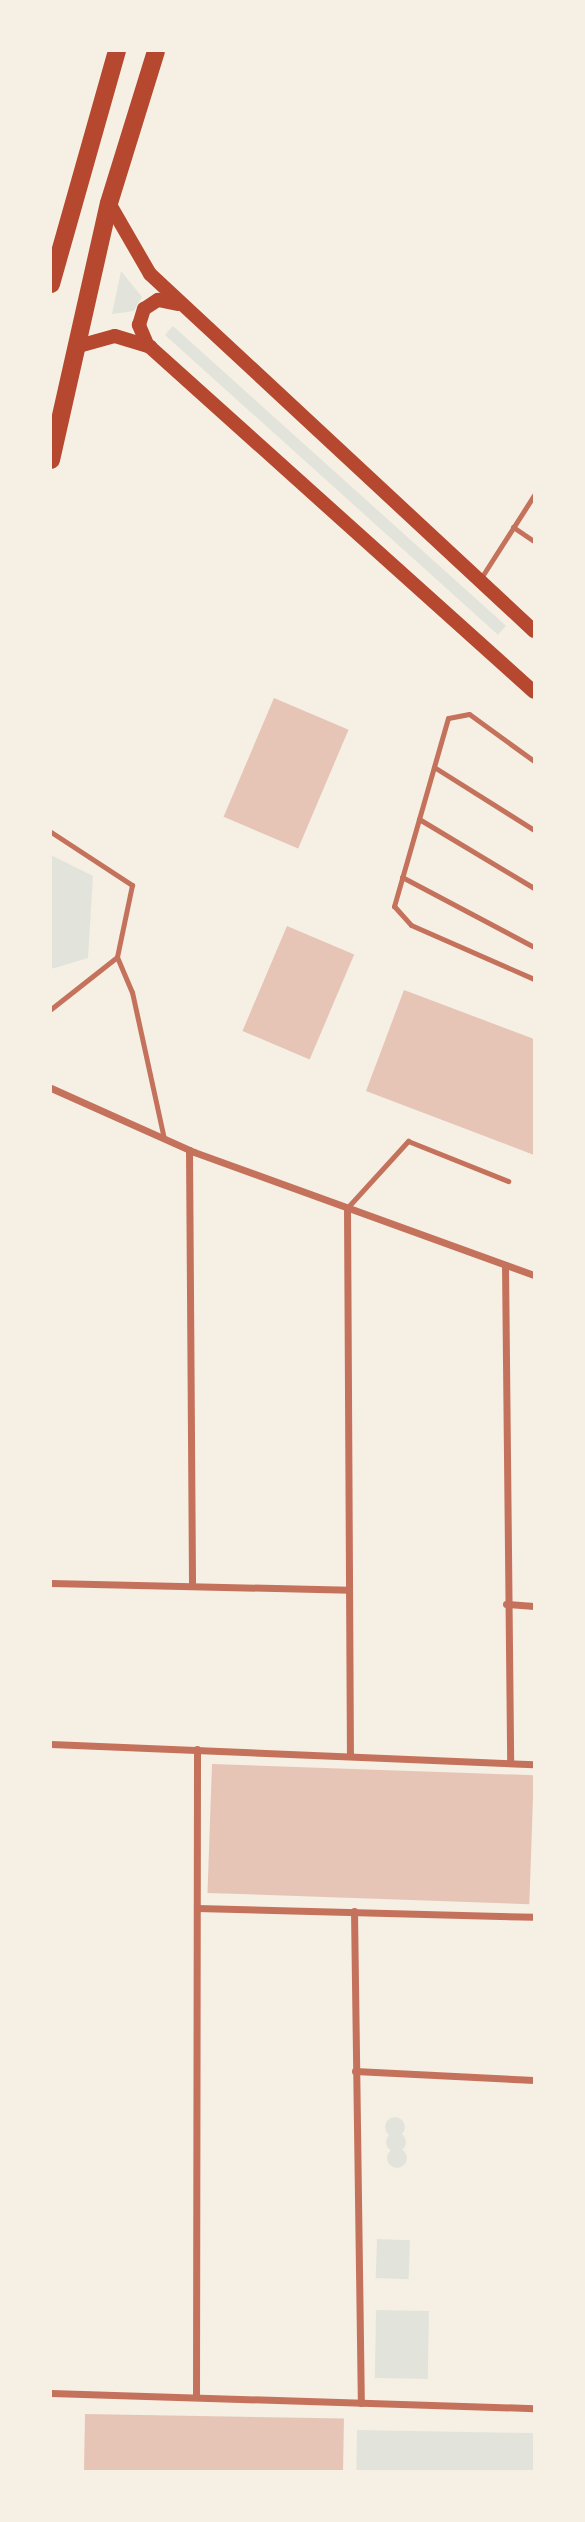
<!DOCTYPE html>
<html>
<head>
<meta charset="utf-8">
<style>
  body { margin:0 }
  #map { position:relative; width:585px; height:2522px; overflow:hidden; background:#f6efe4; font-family:"IBM Plex Sans",sans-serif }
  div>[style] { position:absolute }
  .green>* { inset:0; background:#e2e4dc; transform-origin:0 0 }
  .round { border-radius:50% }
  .building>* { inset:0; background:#e6c5b7; transform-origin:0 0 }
  .service>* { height:5px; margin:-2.5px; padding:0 2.5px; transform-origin:2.5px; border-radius:2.5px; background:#c5725c }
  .minor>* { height:7px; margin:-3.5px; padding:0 3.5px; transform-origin:3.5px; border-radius:3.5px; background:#c5725c }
  .secondary>* { height:14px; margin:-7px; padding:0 7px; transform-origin:7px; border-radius:7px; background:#b5482f }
  .primary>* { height:18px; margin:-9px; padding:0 9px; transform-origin:9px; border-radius:9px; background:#b5482f }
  span { translate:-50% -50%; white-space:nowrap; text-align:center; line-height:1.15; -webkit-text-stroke:7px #f6efe4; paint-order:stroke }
  .frame { position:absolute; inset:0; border:52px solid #f6efe4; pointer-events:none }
</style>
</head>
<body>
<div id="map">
  <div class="green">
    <div style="clip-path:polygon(121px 271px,142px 297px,134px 311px,112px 314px)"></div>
    <div style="left:173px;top:326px;width:448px;height:12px;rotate:42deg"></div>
    <div style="clip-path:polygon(51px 855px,93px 876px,88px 958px,51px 969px)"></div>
    <div class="round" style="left:385px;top:2117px;width:20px;height:20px"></div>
    <div class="round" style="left:386px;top:2132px;width:20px;height:20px"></div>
    <div class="round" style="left:387px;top:2148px;width:20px;height:20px"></div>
    <div style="left:377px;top:2239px;width:33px;height:39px;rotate:2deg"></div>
    <div style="left:376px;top:2310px;width:53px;height:68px;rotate:1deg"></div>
    <div style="left:357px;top:2430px;width:177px;height:41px;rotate:1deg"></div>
  </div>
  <div class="building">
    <div style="left:274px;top:698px;width:81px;height:129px;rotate:23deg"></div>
    <div style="left:287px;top:926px;width:73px;height:114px;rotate:23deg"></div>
    <div style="clip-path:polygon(404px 990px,534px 1039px,534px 1155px,366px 1091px)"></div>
    <div style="left:212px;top:1764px;width:322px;height:129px;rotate:2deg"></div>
    <div style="left:85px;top:2414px;width:259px;height:57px;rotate:1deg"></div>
  </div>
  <div class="service">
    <div style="left:513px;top:527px;width:25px;rotate:34deg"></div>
    <div style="left:481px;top:578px;width:98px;rotate:-57.4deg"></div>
    <div style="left:534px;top:761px;width:80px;rotate:-144.1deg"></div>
    <div style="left:469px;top:714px;width:21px;rotate:169deg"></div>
    <div style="left:448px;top:718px;width:196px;rotate:106deg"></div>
    <div style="left:394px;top:906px;width:25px;rotate:48deg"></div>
    <div style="left:411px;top:925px;width:134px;rotate:23.7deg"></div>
    <div style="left:434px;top:767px;width:118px;rotate:32.2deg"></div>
    <div style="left:419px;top:819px;width:134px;rotate:31deg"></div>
    <div style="left:51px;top:832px;width:97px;rotate:33.2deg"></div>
    <div style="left:132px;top:885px;width:74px;rotate:101.8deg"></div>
    <div style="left:117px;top:957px;width:84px;rotate:141.8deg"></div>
    <div style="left:402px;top:877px;width:149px;rotate:27.9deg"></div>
    <div style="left:117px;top:957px;width:38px;rotate:67deg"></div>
    <div style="left:132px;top:992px;width:150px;rotate:77.7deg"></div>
    <div style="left:347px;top:1208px;width:91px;rotate:-47.7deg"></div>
    <div style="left:408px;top:1141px;width:108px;rotate:21.8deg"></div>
  </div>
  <div class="minor">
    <div style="left:51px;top:1088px;width:157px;rotate:24.1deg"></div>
    <div style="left:194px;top:1152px;width:362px;rotate:19.9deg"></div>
    <div style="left:189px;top:1150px;width:436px;rotate:89.6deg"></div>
    <div style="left:347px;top:1208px;width:548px;rotate:89.69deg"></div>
    <div style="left:505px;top:1265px;width:498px;rotate:89.4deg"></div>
    <div style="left:51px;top:1583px;width:298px;rotate:1.3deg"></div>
    <div style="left:506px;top:1604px;width:28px;rotate:4deg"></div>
    <div style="left:51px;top:1744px;width:483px;rotate:2.4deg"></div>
    <div style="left:197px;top:1908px;width:337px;rotate:1.5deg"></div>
    <div style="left:354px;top:1911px;width:492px;rotate:89.2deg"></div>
    <div style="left:355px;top:2071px;width:179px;rotate:2.9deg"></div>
    <div style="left:51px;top:2393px;width:483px;rotate:1.8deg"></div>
    <div style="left:196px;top:2397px;width:648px;rotate:-89.91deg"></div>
  </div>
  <div class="secondary">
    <div style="left:109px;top:203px;width:82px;rotate:60deg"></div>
    <div style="left:150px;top:274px;width:524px;rotate:42.91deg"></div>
    <div style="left:147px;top:344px;width:21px;rotate:-113deg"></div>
    <div style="left:139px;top:325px;width:17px;rotate:-73deg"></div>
    <div style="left:144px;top:309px;width:17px;rotate:-33deg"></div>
    <div style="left:158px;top:300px;width:21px;rotate:11deg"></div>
    <div style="left:75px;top:347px;width:41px;rotate:-15.4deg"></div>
    <div style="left:115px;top:336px;width:37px;rotate:17deg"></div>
    <div style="left:150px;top:347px;width:516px;rotate:41.94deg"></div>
  </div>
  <div class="primary">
    <div style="left:51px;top:284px;width:242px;rotate:-74.2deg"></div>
    <div style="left:51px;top:460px;width:263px;rotate:-77.3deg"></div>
    <div style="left:109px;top:203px;width:159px;rotate:-72.8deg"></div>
  </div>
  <div class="frame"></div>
</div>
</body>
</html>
